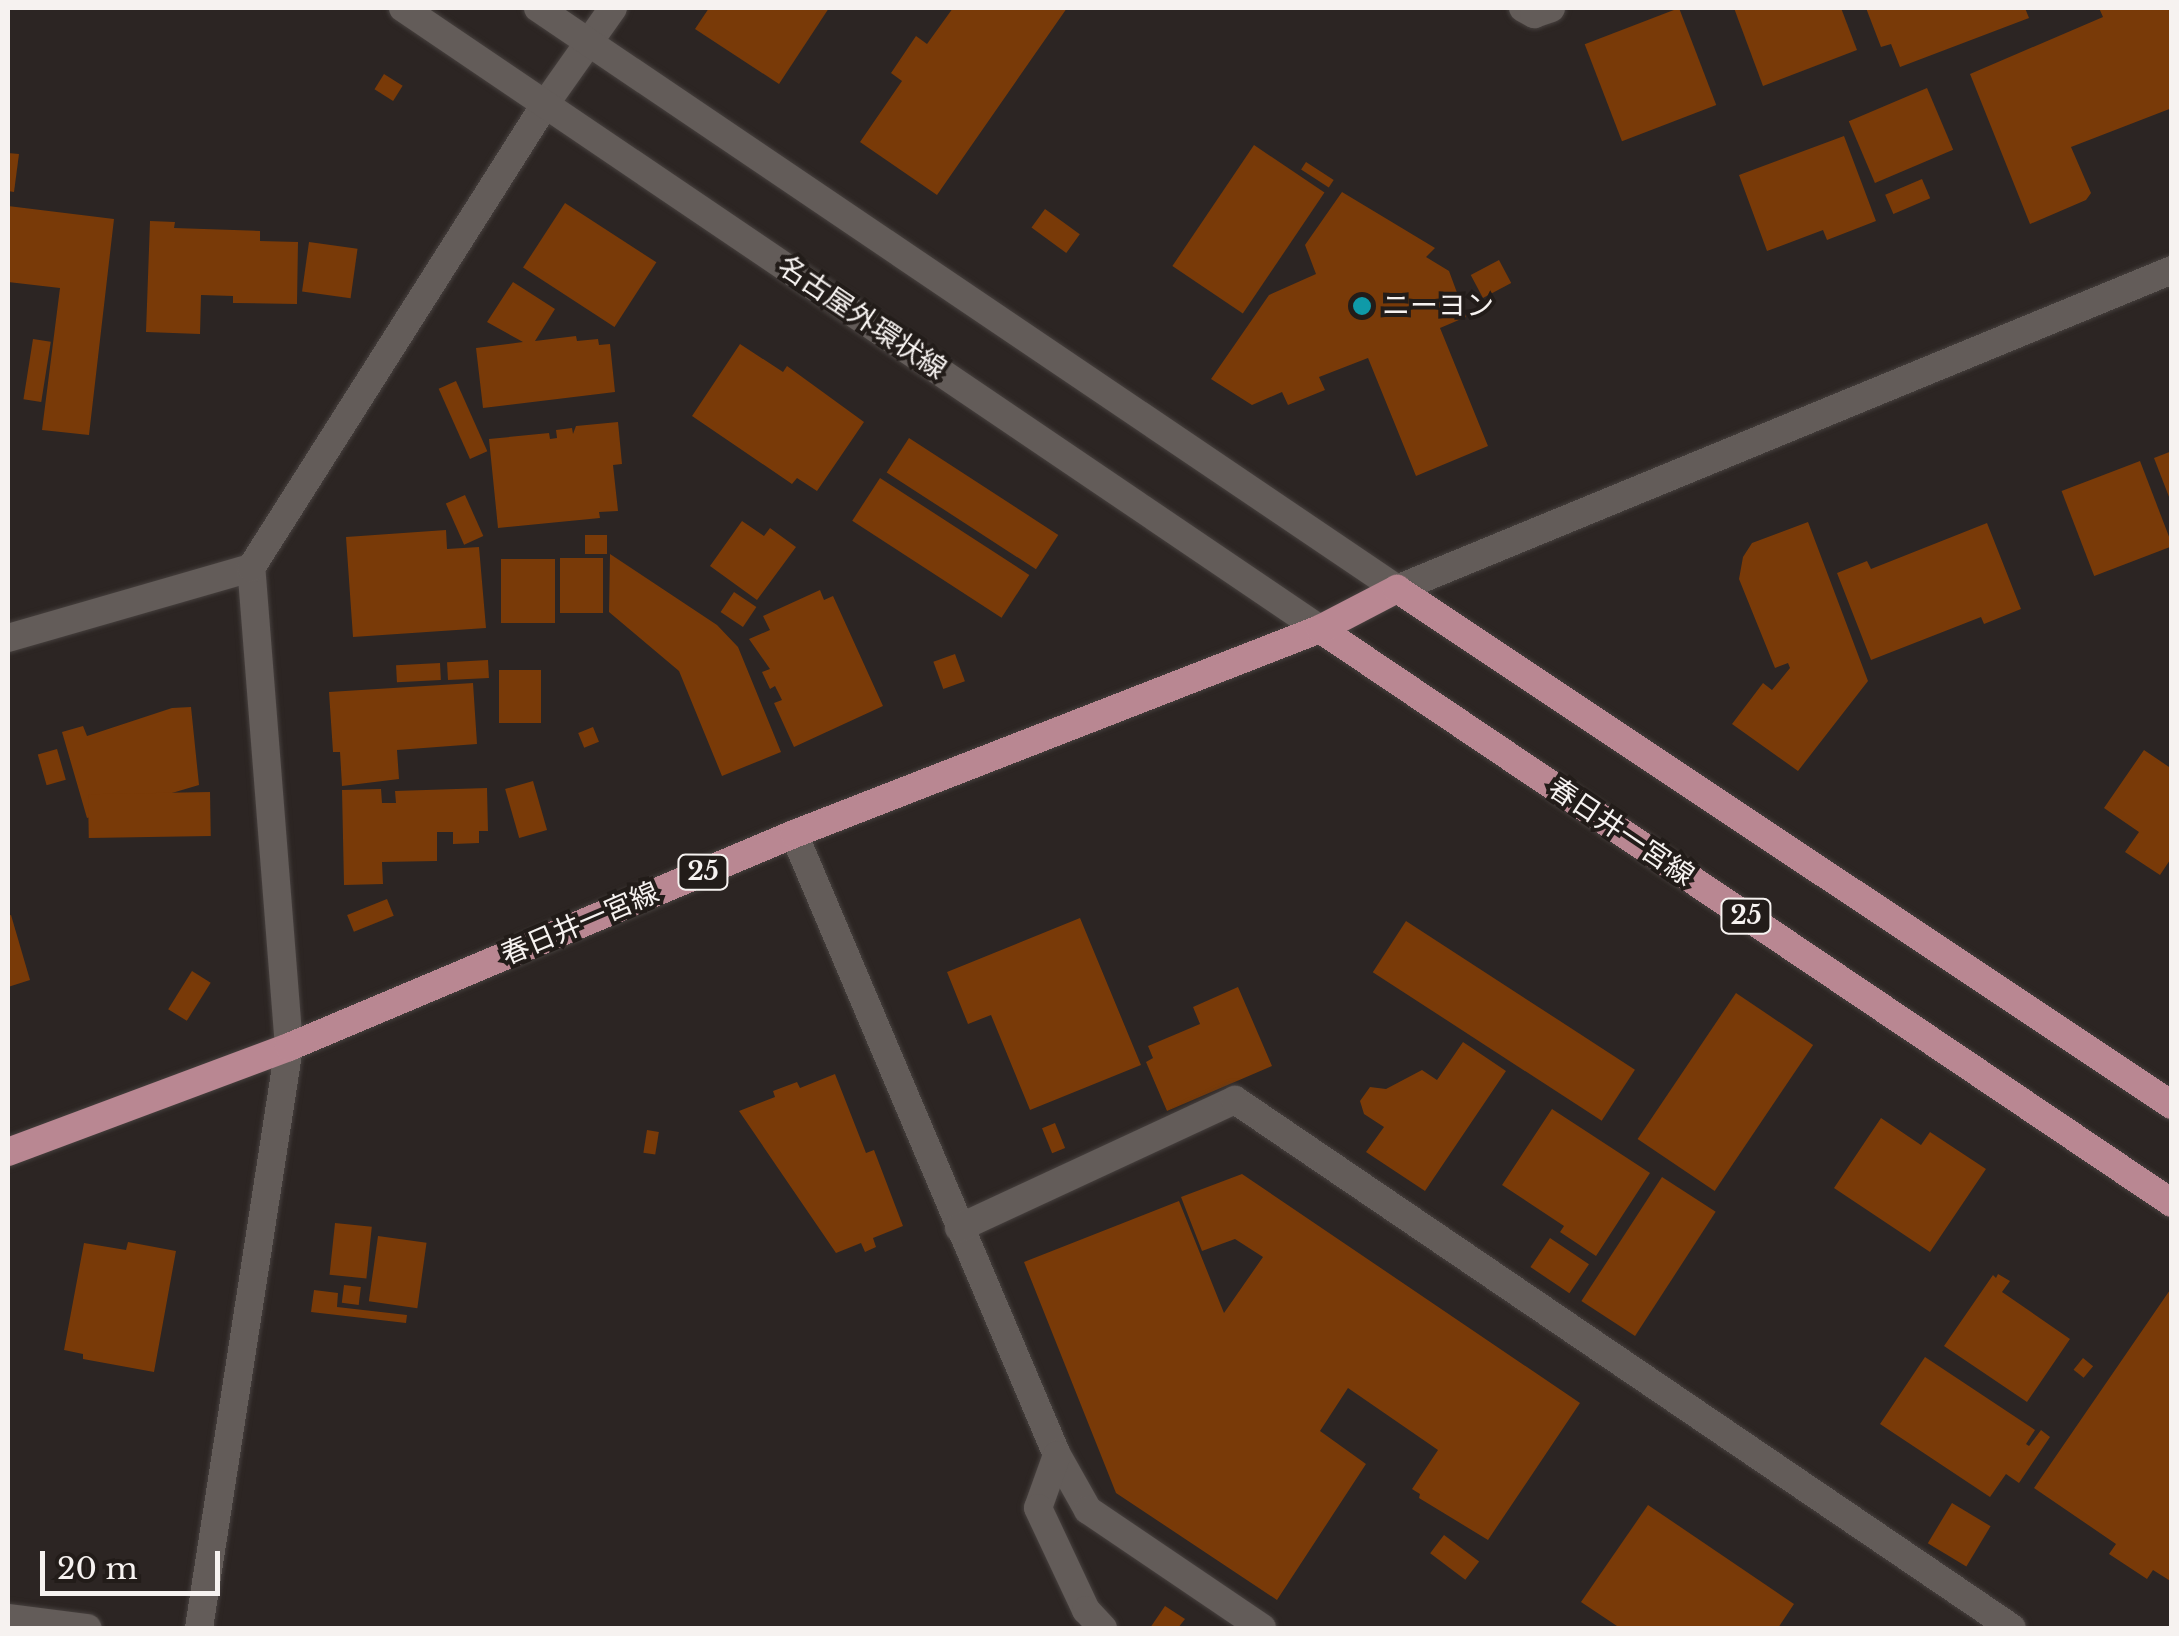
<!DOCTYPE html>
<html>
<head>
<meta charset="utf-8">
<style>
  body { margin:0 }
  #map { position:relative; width:2179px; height:1636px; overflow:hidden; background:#2c2523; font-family:"Libre Baskerville","Noto Sans JP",serif }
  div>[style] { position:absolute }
  .building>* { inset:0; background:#793a08; transform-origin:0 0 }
  .roads { filter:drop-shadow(0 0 2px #46403e) drop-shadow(0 0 2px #46403e) }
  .minor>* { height:28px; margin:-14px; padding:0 14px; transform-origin:14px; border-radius:14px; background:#635c59 }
  .tertiary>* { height:28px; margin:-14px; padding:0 14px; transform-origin:14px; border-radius:14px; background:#635c59 }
  .secondary>* { height:28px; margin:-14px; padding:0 14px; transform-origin:14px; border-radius:14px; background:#635c59 }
  .primary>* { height:28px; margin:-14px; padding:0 14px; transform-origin:14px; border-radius:14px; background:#b98792 }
  .dots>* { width:28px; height:28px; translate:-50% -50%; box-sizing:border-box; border:5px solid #221c19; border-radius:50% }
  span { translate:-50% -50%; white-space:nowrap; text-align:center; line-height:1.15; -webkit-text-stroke:8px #221c19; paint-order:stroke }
  .shield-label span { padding:2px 8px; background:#221c19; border:2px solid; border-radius:8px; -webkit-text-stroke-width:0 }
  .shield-label { font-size:25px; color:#f6f2f0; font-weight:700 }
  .poi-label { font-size:28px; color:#f6f2f0 }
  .left { translate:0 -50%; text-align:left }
  .street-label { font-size:28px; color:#f6f2f0 }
  .frame { position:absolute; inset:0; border:10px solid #f6f2f0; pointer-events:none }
  .scale { position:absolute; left:40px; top:1551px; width:180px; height:45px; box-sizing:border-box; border:5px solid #f6f2f0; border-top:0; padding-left:12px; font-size:30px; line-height:35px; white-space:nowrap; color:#f6f2f0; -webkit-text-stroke:8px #221c19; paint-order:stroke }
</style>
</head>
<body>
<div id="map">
  <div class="building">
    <div style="clip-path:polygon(709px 8px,829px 8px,779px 84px,695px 29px)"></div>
    <div style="clip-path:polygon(953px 8px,1067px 8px,937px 195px,860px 142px,902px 81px,891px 73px,916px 36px,927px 44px)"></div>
    <div style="left:1679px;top:8px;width:104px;height:101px;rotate:69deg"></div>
    <div style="clip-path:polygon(1734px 8px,1841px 8px,1857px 50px,1763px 86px)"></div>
    <div style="clip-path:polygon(1866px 8px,2025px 8px,2029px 18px,1900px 67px,1891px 44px,1881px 47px)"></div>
    <div style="clip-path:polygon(2099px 8px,2172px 8px,2172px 108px,2071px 147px,2091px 193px,2086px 200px,2030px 224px,1970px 74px,2103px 17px)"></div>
    <div style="left:384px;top:74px;width:22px;height:18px;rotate:32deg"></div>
    <div style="left:1927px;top:88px;width:67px;height:85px;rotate:67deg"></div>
    <div style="clip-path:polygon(1844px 136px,1876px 221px,1827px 240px,1823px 230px,1767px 251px,1739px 175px)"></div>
    <div style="left:1254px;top:145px;width:85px;height:146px;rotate:34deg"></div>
    <div style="clip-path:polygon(8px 153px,19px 154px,14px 192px,8px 191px)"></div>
    <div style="left:1306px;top:162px;width:33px;height:9px;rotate:33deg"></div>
    <div style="left:1922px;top:179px;width:21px;height:40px;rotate:67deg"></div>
    <div style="clip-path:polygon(1342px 192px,1435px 248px,1426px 257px,1449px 271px,1466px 317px,1440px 328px,1488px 446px,1416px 476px,1368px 358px,1319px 377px,1325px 390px,1288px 405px,1282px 392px,1252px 405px,1211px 379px,1269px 295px,1316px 274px,1305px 245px)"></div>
    <div style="left:565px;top:203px;width:109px;height:77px;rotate:33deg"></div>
    <div style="clip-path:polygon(8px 206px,114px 219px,89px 435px,42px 430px,60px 288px,8px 282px)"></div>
    <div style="left:1045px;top:209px;width:43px;height:23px;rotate:36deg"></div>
    <div style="clip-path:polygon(150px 221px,175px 222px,174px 228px,260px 231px,260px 241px,298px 242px,297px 304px,233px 303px,233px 296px,201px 295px,200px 334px,146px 332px)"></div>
    <div style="left:309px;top:242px;width:49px;height:50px;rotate:8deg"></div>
    <div style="left:1499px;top:260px;width:26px;height:32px;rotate:62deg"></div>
    <div style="clip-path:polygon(513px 282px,555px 309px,535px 341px,576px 336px,577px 341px,598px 339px,599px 345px,610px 344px,615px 392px,483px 408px,476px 348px,523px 342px,487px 322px)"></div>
    <div style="left:33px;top:339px;width:18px;height:61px;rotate:9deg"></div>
    <div style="clip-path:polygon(740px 344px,783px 372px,787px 366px,864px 422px,817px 491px,797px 478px,792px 484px,692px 416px)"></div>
    <div style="left:456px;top:381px;width:77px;height:19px;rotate:66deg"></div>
    <div style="clip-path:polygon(618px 422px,622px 464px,613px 465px,618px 511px,599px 512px,600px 518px,498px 528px,489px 439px,549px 433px,550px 439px,557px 438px,556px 430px,572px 428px,573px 434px,576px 426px)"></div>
    <div style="left:909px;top:438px;width:178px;height:41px;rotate:33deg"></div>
    <div style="clip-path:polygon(2172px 451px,2172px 502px,2171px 502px,2154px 458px)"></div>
    <div style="left:2140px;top:461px;width:91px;height:84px;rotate:69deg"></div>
    <div style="left:880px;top:478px;width:178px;height:51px;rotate:33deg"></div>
    <div style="left:465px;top:495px;width:45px;height:21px;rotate:66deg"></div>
    <div style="clip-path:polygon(742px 521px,764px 536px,770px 528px,796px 547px,757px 600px,710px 566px)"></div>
    <div style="clip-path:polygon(1808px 522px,1868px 681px,1798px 771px,1732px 724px,1763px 683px,1772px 690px,1790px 668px,1788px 663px,1775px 668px,1739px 579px,1743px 557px,1752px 543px)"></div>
    <div style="clip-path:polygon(1987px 523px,2021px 609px,1984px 624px,1981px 617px,1871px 660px,1837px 573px,1867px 561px,1871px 569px)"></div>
    <div style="clip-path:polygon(446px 530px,447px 549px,479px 547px,486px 628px,353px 637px,346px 537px)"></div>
    <div style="left:585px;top:535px;width:22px;height:19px"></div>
    <div style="clip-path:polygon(610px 554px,717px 625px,738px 647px,781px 752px,722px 776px,679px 671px,609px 612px)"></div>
    <div style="left:560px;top:558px;width:43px;height:55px"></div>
    <div style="left:501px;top:559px;width:54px;height:64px"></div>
    <div style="clip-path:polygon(820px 590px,824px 600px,833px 596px,883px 706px,794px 747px,774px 703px,782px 700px,775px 686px,770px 689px,762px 672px,770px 669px,749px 639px,770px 630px,763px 616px)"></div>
    <div style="left:734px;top:592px;width:27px;height:24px;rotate:34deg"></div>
    <div style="left:955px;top:654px;width:29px;height:23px;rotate:70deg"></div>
    <div style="left:488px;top:660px;width:18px;height:41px;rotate:87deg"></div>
    <div style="left:440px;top:663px;width:17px;height:44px;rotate:87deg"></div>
    <div style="left:499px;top:670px;width:42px;height:53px"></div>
    <div style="clip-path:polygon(473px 683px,477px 744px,397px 750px,399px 779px,342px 786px,340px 752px,333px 752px,329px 692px)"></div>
    <div style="clip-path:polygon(191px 707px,199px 785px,87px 818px,62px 732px,83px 726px,87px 736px,172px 708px)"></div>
    <div style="left:593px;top:727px;width:16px;height:16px;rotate:68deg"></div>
    <div style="left:57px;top:749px;width:32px;height:20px;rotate:74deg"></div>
    <div style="clip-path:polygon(2144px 750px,2172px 769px,2172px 857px,2160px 875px,2125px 852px,2139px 832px,2104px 808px)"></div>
    <div style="left:533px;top:781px;width:51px;height:29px;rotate:74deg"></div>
    <div style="clip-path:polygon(487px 788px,488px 831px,479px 831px,479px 843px,453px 844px,453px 832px,437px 832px,437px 861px,382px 862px,383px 884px,344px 885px,342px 790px,381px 789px,382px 803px,396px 803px,395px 791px)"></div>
    <div style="left:210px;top:792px;width:44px;height:122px;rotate:89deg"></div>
    <div style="left:387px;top:899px;width:18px;height:43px;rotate:68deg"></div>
    <div style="clip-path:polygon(11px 915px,30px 980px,8px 987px,8px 916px)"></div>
    <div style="clip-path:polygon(1080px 918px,1141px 1065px,1030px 1110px,991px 1015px,968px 1024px,947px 972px)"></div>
    <div style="left:1406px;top:921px;width:273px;height:61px;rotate:33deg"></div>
    <div style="left:192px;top:971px;width:22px;height:45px;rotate:32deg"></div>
    <div style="clip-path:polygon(1238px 987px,1272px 1066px,1167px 1111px,1146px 1062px,1153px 1058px,1148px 1046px,1200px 1024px,1193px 1007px)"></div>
    <div style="left:1736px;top:993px;width:93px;height:176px;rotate:34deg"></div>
    <div style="clip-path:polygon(1463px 1042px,1506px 1071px,1425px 1191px,1366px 1152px,1384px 1127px,1364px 1114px,1360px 1101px,1370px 1087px,1386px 1089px,1422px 1070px,1437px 1080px)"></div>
    <div style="clip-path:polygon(835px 1074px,866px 1153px,874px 1150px,903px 1226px,873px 1238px,876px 1247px,865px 1252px,861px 1243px,836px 1253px,739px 1111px,775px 1097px,773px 1091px,797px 1082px,800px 1088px)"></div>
    <div style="clip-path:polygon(1552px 1109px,1650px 1173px,1596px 1256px,1560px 1232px,1564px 1226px,1502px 1185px)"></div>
    <div style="clip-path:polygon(1881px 1118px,1921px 1145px,1930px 1132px,1986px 1169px,1930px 1252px,1834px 1188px)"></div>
    <div style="left:1055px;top:1123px;width:27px;height:14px;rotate:68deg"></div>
    <div style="left:647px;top:1130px;width:12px;height:23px;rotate:9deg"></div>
    <div style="clip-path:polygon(1242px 1174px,1580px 1403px,1488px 1540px,1419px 1498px,1420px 1494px,1412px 1489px,1438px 1450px,1348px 1388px,1320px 1431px,1366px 1464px,1277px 1600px,1116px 1493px,1024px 1262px,1179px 1201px,1224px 1313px,1263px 1257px,1235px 1239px,1202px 1251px,1181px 1197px)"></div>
    <div style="left:1662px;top:1177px;width:64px;height:148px;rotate:33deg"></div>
    <div style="left:335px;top:1223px;width:37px;height:52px;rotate:6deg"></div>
    <div style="left:378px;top:1236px;width:49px;height:66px;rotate:8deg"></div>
    <div style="left:1550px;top:1238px;width:47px;height:35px;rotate:34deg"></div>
    <div style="clip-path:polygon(128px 1242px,176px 1251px,154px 1372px,83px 1359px,83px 1354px,64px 1350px,84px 1243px,126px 1250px)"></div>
    <div style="clip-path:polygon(1998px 1274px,2010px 1281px,2002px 1292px,2070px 1339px,2027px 1402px,1944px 1346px,1993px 1275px,1996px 1278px)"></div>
    <div style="left:344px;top:1285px;width:17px;height:18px;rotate:7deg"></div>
    <div style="clip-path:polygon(2172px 1287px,2172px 1582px,2153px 1570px,2147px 1579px,2109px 1554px,2116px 1544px,2034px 1488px)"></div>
    <div style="clip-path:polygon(314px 1290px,338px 1293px,337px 1307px,407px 1315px,406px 1323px,311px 1312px)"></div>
    <div style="clip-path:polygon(1925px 1357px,2035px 1430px,2026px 1444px,2029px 1446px,2041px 1430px,2050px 1437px,2019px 1483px,2006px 1474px,1990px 1497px,1880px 1424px)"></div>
    <div style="left:2083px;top:1358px;width:13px;height:15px;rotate:39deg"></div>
    <div style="left:1952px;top:1503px;width:45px;height:47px;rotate:31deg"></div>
    <div style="clip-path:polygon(1648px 1505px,1794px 1604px,1778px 1628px,1620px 1628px,1581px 1602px)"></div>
    <div style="left:1444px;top:1535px;width:44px;height:23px;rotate:37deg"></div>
    <div style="clip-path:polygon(1165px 1606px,1185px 1619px,1178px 1628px,1150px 1628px)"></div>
  </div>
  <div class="roads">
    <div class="minor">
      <div style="left:1523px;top:8px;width:13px;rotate:29deg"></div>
      <div style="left:1534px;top:14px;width:18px;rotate:-19deg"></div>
      <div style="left:8px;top:638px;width:253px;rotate:-16.1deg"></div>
      <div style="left:794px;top:834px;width:674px;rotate:67.05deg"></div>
      <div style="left:1057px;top:1455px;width:63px;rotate:60.6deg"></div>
      <div style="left:1088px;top:1510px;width:210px;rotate:34.1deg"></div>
      <div style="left:959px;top:1228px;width:304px;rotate:-24.9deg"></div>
      <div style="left:1235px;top:1100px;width:939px;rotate:34.2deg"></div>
      <div style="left:1057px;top:1455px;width:56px;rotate:109.7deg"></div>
      <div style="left:1038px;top:1508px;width:113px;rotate:64.8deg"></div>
      <div style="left:1086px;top:1610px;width:25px;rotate:47deg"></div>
      <div style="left:8px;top:1618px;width:80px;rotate:7.2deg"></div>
    </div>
    <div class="tertiary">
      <div style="left:1397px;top:589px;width:838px;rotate:-22.37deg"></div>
      <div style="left:199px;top:1628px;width:588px;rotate:-81.19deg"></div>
      <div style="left:289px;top:1047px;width:481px;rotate:-94.5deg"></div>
      <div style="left:251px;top:568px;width:551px;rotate:-57.61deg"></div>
      <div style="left:546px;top:103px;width:116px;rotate:-54.8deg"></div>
    </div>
    <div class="secondary">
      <div style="left:403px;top:8px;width:1107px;rotate:34.11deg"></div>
      <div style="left:538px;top:8px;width:1037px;rotate:34.07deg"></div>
    </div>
    <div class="primary">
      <div style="left:1320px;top:629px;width:1027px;rotate:33.97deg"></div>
      <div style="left:8px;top:1152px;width:300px;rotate:-20.5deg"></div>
      <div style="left:289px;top:1047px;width:548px;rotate:-22.87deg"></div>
      <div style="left:794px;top:834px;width:565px;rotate:-21.29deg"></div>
      <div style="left:1320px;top:629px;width:87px;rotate:-27.5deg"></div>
      <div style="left:1397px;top:589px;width:931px;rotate:33.66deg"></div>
    </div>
  </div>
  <div class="dots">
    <div style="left:1362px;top:306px;background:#0f9aa8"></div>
  </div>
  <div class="shield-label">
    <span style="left:703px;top:872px">25</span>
    <span style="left:1746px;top:916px">25</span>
  </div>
  <div class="poi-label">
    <span class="left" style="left:1382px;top:306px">ニーヨン</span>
  </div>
  <div class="street-label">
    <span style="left:862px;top:318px;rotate:34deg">名古屋外環状線</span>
    <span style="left:1621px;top:832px;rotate:34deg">春日井一宮線</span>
    <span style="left:580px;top:924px;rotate:-23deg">春日井一宮線</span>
  </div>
  <div class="frame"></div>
  <div class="scale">20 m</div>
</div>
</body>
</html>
